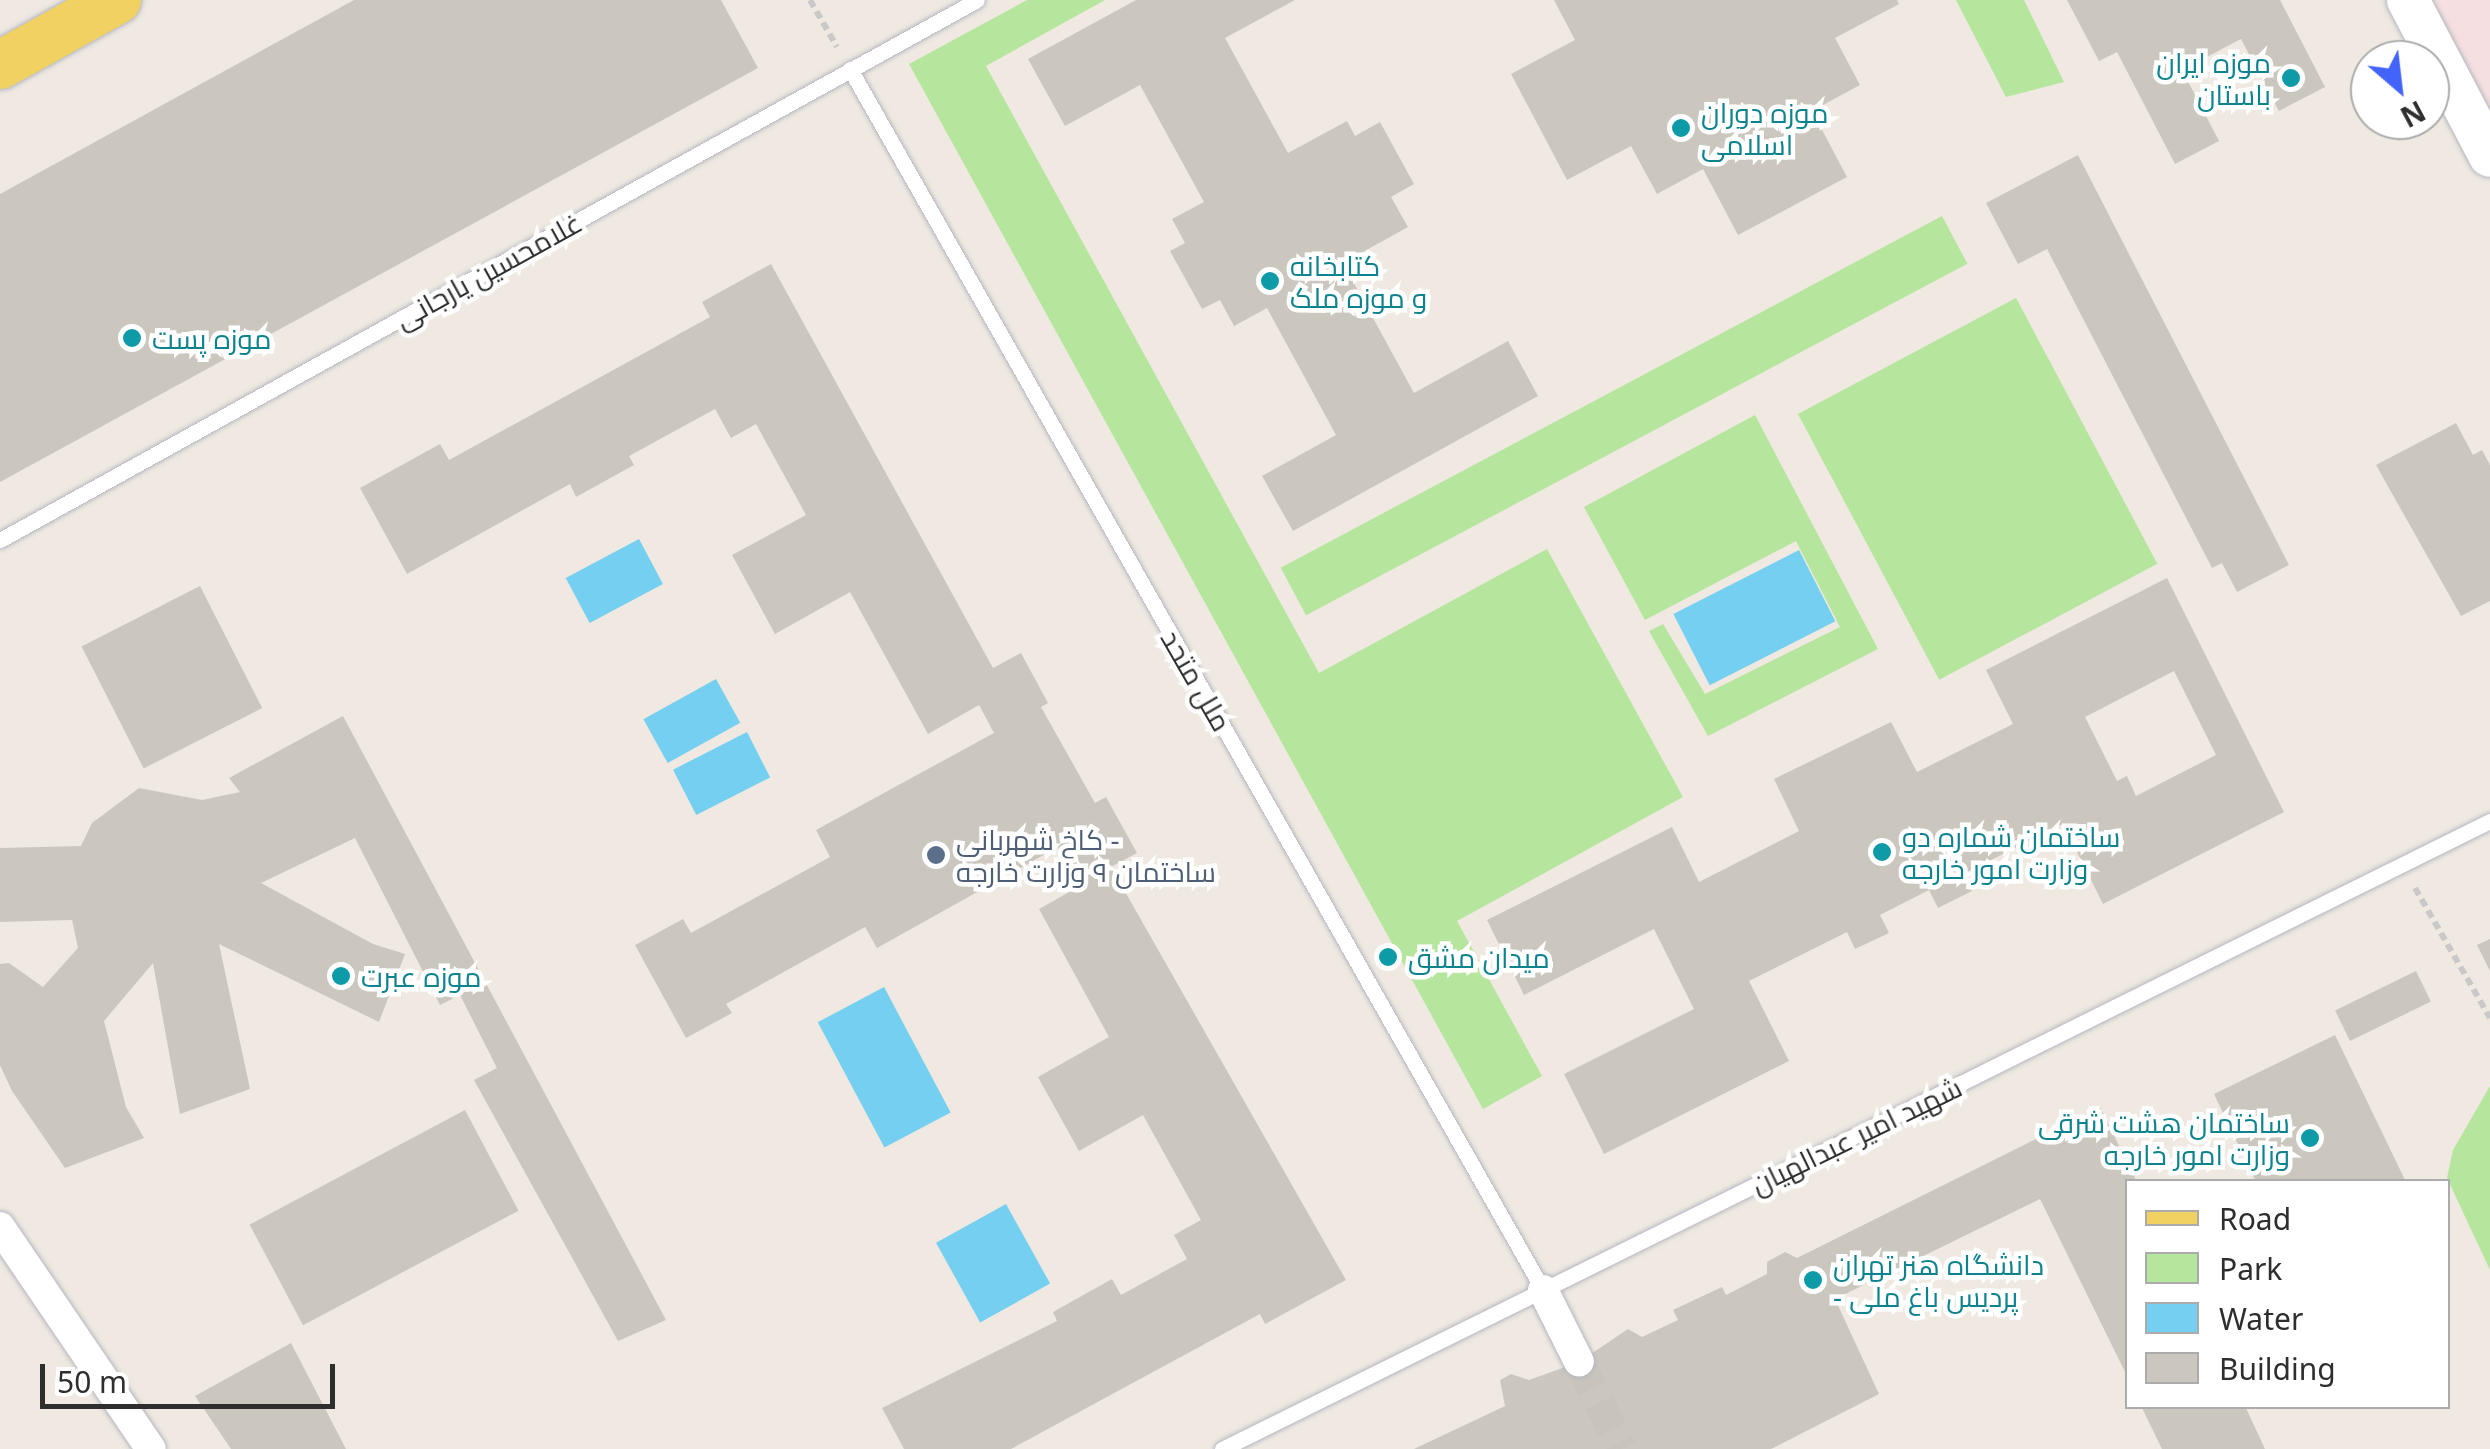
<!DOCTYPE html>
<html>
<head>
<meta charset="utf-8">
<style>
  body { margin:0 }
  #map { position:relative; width:2490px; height:1449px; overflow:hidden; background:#efe9e1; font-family:"Noto Sans",Cairo,sans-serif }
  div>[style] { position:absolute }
  .medical>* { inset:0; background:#f5dfe0 }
  .green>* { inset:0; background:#b6e59e; transform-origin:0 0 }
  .water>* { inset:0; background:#75cff0; transform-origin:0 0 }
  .building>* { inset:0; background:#cbc7bf; transform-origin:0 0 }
  .street-tunnel>* { height:30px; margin-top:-15px; transform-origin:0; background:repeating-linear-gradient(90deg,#c8c4bd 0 30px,transparent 0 45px) }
  .path>* { height:6px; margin-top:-3px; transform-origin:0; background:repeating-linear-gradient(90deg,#c9c9c9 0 8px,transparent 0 13px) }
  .roads { filter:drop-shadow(0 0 2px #b4b7c1) drop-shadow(0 0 2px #b4b7c1) }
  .lane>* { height:15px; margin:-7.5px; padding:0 7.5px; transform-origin:7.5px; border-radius:7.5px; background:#fff }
  .street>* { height:30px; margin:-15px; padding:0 15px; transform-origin:15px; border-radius:15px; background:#fff }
  .secondary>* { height:42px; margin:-21px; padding:0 21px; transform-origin:21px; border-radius:21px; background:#fff }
  .primary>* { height:48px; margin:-24px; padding:0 24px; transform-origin:24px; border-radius:24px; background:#f2d163 }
  .dots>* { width:28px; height:28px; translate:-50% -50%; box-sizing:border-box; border:5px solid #fff; border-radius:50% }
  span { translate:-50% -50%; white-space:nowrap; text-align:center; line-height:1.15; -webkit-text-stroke:9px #fff; paint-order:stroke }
  .culture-label { font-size:28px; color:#0d838f }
  .right { translate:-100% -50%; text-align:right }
  .left { translate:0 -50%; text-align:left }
  .street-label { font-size:28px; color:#2e2e2e }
  .service-label { font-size:28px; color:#4e5e75 }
  .legend { position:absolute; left:2125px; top:1179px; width:325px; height:230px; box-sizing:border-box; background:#fff; border:2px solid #ababab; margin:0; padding:12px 18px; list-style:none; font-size:30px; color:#2e2e2e }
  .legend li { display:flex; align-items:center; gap:20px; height:50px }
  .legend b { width:50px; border:2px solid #ababab }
  .north { position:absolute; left:2350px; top:40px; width:100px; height:100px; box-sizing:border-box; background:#fff; border:2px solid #ababab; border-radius:50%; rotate:152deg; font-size:28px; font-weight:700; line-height:40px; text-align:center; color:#2e2e2e }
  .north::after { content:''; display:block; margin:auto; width:35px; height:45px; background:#4264fb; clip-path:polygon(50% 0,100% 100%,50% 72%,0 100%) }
  .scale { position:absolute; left:40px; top:1364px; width:295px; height:45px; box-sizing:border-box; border:5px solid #2e2e2e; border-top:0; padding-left:12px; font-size:30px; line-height:35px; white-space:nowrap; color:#2e2e2e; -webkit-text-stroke:8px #fff; paint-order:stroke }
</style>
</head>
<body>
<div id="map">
  <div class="medical">
    <div style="clip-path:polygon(2417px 0,2490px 0,2490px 145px)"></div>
  </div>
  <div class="green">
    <div style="clip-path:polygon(1027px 0,1105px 0,986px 66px,1319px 673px,1547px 549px,1683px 797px,1457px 921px,1542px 1076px,1483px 1109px,909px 64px)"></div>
    <div style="clip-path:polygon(1956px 0,2024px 0,2064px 82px,2006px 97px)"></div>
    <div style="left:1942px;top:216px;width:54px;height:749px;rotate:62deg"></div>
    <div style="left:2016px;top:298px;width:301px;height:247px;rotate:62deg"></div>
    <div style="clip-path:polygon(1755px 415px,1878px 649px,1708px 736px,1649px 631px,1663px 624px,1705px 694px,1840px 627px,1796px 541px,1645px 620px,1584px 507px)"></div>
    <div style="clip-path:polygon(2490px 1086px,2490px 1270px,2447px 1178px,2453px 1150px)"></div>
  </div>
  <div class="water">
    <div style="left:639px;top:539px;width:51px;height:83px;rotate:62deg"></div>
    <div style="left:1799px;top:550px;width:80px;height:141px;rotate:63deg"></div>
    <div style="left:716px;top:679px;width:50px;height:83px;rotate:61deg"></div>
    <div style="left:747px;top:732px;width:51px;height:83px;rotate:63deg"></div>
    <div style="left:884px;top:987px;width:142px;height:75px;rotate:62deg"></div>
    <div style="left:1006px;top:1204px;width:91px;height:80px;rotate:61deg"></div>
  </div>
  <div class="building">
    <div style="clip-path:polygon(354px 0,721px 0,758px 68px,0 482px,0 194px)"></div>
    <div style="clip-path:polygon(1136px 0,1295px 0,1225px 38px,1288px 153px,1347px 121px,1355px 136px,1380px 122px,1414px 184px,1391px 197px,1408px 227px,1343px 263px,1414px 393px,1508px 341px,1538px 396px,1293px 531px,1262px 476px,1336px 435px,1267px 308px,1234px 326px,1220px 300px,1202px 309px,1170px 251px,1185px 243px,1172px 219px,1204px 202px,1140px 85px,1065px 126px,1028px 59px)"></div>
    <div style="clip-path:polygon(1554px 0,1897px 0,1899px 4px,1835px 38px,1860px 85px,1812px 111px,1847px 177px,1738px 235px,1703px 169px,1657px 194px,1631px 146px,1567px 180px,1511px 74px,1575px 40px)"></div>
    <div style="clip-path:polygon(2067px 0,2280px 0,2325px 87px,2279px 111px,2241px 39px,2182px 70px,2219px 141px,2175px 164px,2117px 52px,2099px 61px)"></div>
    <div style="clip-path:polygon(2078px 155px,2289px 565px,2237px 592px,2222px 563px,2212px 568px,2047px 249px,2018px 264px,1986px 203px)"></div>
    <div style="clip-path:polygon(771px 264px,993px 668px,1021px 653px,1048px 703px,1041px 707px,1095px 803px,1106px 797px,1137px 853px,1111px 867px,1346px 1280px,1265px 1324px,1260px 1314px,1011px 1449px,904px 1449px,882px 1408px,1057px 1321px,1053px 1312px,1112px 1279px,1121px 1295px,1187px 1259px,1174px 1235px,1201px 1220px,1143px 1115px,1079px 1151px,1038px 1077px,1109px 1037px,1039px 909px,1080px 886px,1058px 847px,877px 948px,865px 927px,726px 1004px,732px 1013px,686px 1038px,635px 945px,683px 919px,691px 933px,830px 857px,816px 830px,994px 733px,979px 705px,928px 734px,850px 592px,775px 634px,732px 555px,806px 515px,756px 424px,731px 438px,715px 409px,629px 456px,634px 465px,576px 497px,570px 484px,407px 574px,360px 488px,440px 444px,449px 460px,710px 317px,702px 302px)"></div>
    <div style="clip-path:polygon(2456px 423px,2473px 455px,2482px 450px,2490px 465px,2490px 601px,2461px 616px,2376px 465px)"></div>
    <div style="clip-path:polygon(evenodd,2167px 578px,2284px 812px,2103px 904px,2063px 824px,1963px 874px,1972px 891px,1938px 908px,1929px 890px,1880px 915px,1889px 933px,1855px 949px,1847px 932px,1749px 981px,1789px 1061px,1604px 1154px,1564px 1074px,1694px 1009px,1654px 929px,1524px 995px,1487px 920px,1672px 827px,1699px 882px,1799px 831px,1774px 779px,1891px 722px,1917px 772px,2013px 724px,1986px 670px,2167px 578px,2174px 671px,2216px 755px,2136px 796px,2127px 776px,2117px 781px,2085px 717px,2174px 671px)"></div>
    <div style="left:200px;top:586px;width:137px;height:133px;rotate:63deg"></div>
    <div style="clip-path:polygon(343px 716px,666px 1320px,618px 1341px,474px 1080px,497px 1068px,460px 995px,440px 1005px,355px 838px,261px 883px,373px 944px,405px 954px,379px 1022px,219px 944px,250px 1089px,180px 1114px,153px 963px,104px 1021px,126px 1107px,144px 1138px,65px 1168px,12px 1091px,0 1065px,0 964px,9px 963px,43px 987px,78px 948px,72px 920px,0 922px,0 848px,81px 846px,92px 823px,139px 788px,202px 800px,240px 792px,229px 778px)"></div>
    <div style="clip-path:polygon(2490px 939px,2490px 971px,2477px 945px)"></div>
    <div style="left:2416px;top:971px;width:34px;height:90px;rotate:64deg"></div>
    <div style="clip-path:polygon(2335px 1035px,2406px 1182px,2256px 1182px,2214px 1094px)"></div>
    <div style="clip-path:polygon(2100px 1107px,2137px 1182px,2128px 1182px,2128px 1378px,2040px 1199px,1835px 1299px,1879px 1394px,1771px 1449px,1414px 1449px,1505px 1406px,1500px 1380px,1511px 1374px,1529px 1380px,1579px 1362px,1628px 1329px,1642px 1337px,1678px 1320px,1673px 1310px,1722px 1287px,1726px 1295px,1767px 1274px,1767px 1262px,1785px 1252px,1797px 1258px)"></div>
    <div style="left:465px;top:1110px;width:114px;height:244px;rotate:62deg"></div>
    <div style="clip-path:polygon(291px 1343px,346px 1449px,231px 1449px,195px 1396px)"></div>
    <div style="clip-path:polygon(2141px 1406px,2245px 1406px,2265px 1449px,2162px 1449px)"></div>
  </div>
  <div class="street-tunnel">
    <div style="left:1579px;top:1362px;width:97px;rotate:63.7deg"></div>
  </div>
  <div class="path">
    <div style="left:810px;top:0;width:54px;rotate:60.1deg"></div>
    <div style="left:2415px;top:888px;width:150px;rotate:60deg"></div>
  </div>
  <div class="roads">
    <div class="lane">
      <div style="left:850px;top:69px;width:1404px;rotate:60.42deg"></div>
      <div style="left:0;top:540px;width:1116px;rotate:-28.93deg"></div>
      <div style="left:1222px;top:1449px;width:1415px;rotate:-26.35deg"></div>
    </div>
    <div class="street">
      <div style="left:0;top:1227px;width:268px;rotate:55.8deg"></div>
      <div style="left:1543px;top:1290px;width:80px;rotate:63.4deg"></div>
    </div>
    <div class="secondary">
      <div style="left:2408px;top:0;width:176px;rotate:62.3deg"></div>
    </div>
    <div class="primary">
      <div style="left:0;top:65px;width:134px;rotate:-29.1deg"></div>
    </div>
  </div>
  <div class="dots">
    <div style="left:2291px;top:78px;background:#0f9aa8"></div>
    <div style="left:1681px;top:128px;background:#0f9aa8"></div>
    <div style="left:1270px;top:281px;background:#0f9aa8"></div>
    <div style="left:132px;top:338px;background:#0f9aa8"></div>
    <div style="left:1882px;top:852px;background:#0f9aa8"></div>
    <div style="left:936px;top:855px;background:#5c6f8a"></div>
    <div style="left:1388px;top:957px;background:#0f9aa8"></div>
    <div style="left:341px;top:976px;background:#0f9aa8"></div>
    <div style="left:2310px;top:1138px;background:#0f9aa8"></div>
    <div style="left:1813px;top:1280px;background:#0f9aa8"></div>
  </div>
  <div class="culture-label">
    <span class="right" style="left:2271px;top:78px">موزه ایران<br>باستان</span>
    <span class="left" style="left:1701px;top:128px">موزه دوران<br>اسلامی</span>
    <span class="left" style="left:1290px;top:281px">کتابخانه<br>و موزه ملک</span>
    <span class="left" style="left:152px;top:338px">موزه پست</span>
    <span class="left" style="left:1902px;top:852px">ساختمان شماره دو<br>وزارت امور خارجه</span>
    <span class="left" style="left:1408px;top:957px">میدان مشق</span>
    <span class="left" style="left:361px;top:976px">موزه عبرت</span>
    <span class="right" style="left:2290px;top:1138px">ساختمان هشت شرقی<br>وزارت امور خارجه</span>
    <span class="left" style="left:1833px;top:1280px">دانشگاه هنر تهران<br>- پردیس باغ ملی</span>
  </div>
  <div class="street-label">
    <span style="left:488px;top:270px;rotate:-29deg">غلامحسین یارجانی</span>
    <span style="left:1197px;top:680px;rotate:60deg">ملل متحد</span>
    <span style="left:1856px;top:1135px;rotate:-26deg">شهید امیر عبدالهیان</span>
  </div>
  <div class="service-label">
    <span class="left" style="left:956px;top:855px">کاخ شهربانی -<br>ساختمان ۹ وزارت خارجه</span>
  </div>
  <ul class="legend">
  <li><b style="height:12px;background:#f2d163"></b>Road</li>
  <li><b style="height:28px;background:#b6e59e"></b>Park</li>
  <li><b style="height:28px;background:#75cff0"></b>Water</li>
  <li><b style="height:28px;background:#cbc7bf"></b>Building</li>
  </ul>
  <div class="north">N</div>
  <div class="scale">50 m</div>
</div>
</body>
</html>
